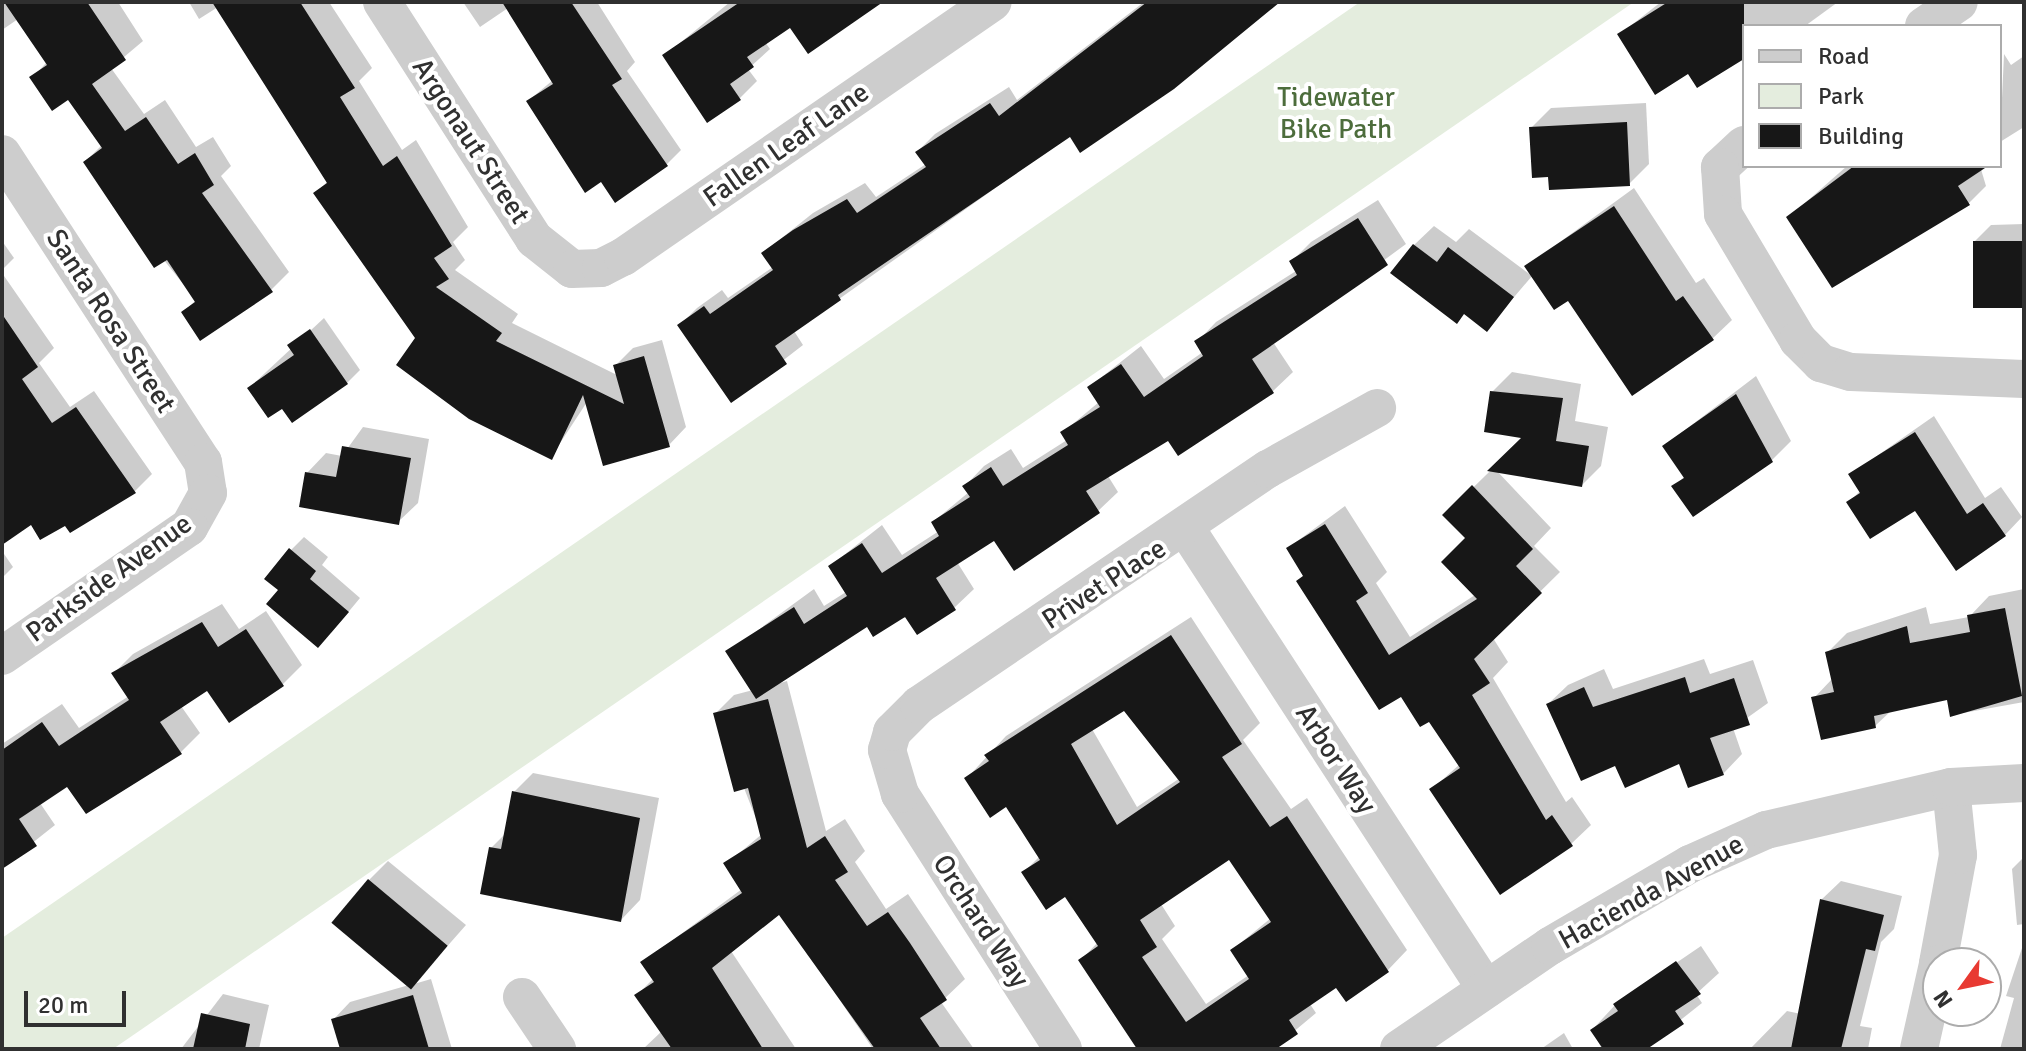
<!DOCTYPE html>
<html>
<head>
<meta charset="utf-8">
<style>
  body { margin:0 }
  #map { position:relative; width:2026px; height:1051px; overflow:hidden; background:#fff; font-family:Signika,sans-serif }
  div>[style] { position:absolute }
  .green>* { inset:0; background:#e4edde }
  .shadow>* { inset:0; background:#0003 }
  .building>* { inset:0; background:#171717; transform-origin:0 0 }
  .street>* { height:38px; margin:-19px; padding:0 19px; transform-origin:19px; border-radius:19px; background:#cdcdcd }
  span { translate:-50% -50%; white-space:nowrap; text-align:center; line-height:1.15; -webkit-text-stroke:8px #fff; paint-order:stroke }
  .park-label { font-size:28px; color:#4d6d3c }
  .street-label { font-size:28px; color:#303030 }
  .frame { position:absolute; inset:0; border:4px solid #303030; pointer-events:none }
  .legend { position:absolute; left:1742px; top:24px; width:260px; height:144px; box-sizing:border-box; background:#fff; border:2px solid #acacac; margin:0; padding:10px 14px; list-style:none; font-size:24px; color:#303030 }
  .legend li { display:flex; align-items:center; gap:16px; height:40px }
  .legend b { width:40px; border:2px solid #acacac }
  .north { position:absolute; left:1922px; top:947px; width:80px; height:80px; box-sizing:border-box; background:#fff; border:2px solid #acacac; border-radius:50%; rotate:237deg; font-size:22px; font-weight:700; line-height:32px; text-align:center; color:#303030 }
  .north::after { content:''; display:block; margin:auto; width:28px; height:36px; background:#e83a32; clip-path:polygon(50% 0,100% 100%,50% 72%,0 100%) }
  .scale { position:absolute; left:24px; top:991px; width:102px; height:36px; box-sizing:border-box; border:4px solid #303030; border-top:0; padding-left:10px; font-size:24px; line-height:28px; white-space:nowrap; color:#303030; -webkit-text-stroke:6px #fff; paint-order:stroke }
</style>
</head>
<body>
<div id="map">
  <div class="green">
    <div style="clip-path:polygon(1360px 2px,1634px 2px,113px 1049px,2px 1049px,2px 938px)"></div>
  </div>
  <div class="shadow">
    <div style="clip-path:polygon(2px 2px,118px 2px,143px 41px,111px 68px,144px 114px,165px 100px,196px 147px,213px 137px,231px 166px,221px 176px,289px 272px,271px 290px,183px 313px,196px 300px,85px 162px,102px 145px,69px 97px,32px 78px,47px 62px,18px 19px,2px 30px)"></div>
    <div style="clip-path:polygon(189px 2px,329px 2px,372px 68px,359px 81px,402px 150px,416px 140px,468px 227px,453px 242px,465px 260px,455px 270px,518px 314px,512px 323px,617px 375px,615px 366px,633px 348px,662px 340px,686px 427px,669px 445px,587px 402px,551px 457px,417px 338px,316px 193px,328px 181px,218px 7px,199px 19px)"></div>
    <div style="clip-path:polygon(463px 2px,597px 2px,635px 62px,627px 71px,681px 150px,666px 165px,601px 179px,528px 101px,553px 80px,508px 8px,480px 27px)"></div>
    <div style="clip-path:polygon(730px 2px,880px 2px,790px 25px,765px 42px,770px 49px,748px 69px,757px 81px,740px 98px,664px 56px)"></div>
    <div style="clip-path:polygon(1144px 2px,1280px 2px,1173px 88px,1070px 135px,794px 331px,803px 345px,732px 400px,679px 326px,697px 308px,722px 290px,728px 298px,773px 267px,763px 253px,813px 213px,865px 183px,876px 197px,926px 164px,917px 152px,935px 134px,1009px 87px,1017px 100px)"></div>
    <div style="clip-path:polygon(1661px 2px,1838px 2px,1805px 26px,1744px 26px,1744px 57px,1689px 71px,1620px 34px)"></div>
    <div style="clip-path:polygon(2004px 54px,2011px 65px,2024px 56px,2024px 127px,2000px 142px)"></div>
    <div style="clip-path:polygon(1646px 103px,1649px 164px,1629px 184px,1550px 175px,1531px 128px,1551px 108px)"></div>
    <div style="clip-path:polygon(1847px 166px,1980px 166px,1986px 186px,1968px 204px,1789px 217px)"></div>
    <div style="clip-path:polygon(1634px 188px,1696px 283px,1704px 278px,1732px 320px,1712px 339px,1569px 298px,1527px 266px)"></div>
    <div style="clip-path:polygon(1378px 200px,1406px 244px,1273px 342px,1293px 372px,1273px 391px,1179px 453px,1168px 438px,1108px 476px,1118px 492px,1098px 511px,995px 538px,957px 562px,974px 589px,954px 608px,868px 625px,777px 684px,787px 681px,826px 831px,845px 819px,865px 851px,855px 862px,886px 909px,908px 894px,965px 979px,941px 1002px,974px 1049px,873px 1049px,780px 912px,731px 951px,796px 1049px,643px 1049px,662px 1031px,637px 995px,654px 978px,643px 962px,742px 889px,726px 864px,762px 834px,715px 714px,734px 695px,753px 690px,728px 652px,814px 589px,824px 606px,846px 592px,830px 566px,882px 525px,902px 555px,939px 531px,933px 522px,969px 492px,965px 486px,984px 466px,1011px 449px,1023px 468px,1067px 440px,1062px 433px,1099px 402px,1089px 387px,1141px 346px,1164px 379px,1203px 352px,1197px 342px,1216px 322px,1296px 271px,1291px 262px,1311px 242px)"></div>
    <div style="clip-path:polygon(2024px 224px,2024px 305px,1975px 241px,1991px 225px)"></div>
    <div style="clip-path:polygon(1434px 226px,1456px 242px,1469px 229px,1532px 276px,1487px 329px,1414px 245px)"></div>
    <div style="clip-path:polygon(2px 241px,14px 258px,2px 270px)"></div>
    <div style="clip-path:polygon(2px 273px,54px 348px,39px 363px,70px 407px,94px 391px,152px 474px,135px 491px,66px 523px,32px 523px,2px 542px)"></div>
    <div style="clip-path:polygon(324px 318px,360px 370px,347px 383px,249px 388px)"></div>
    <div style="clip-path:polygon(1512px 372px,1581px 384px,1575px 421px,1608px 427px,1601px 466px,1582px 485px,1496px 470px,1551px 528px,1534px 546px,1560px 572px,1493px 638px,1508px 662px,1493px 678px,1566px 802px,1572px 797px,1591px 825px,1571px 844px,1432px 789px,1460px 764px,1430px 719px,1298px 581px,1305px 574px,1288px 548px,1345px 506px,1387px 572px,1376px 583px,1410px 637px,1475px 595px,1468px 538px,1445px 515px,1525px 437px,1492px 392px)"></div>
    <div style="clip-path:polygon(1756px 376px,1791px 441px,1772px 460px,1674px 487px,1685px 476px,1664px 446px)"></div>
    <div style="clip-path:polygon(1934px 416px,1985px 498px,2001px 487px,2022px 517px,2005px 535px,1915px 508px,1849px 502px,1861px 490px,1851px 474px)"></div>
    <div style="clip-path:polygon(363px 427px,429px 439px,418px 503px,398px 522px,307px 473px,326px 453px,342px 456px)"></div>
    <div style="clip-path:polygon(304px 537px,328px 557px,322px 565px,360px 598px,331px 633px,281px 590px,291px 550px)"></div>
    <div style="clip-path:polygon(2px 551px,13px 567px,2px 578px)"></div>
    <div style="clip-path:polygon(2024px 589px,2024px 702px,1952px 715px,1948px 698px,1892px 710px,1875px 726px,1814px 698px,1833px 678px,1827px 653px,1847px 633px,1926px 607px,1930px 624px,1969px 617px,1989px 596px)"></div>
    <div style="clip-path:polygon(222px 604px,239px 629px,266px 611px,302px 665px,282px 685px,207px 688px,181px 706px,200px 733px,181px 752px,67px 784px,40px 803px,55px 825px,2px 867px,2px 744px,62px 704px,79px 728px,129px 696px,114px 673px,133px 654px)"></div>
    <div style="clip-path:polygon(evenodd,1191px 617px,1260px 723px,1243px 740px,1291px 809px,1307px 798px,1407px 950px,1388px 970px,1337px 985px,1310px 1004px,1316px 1013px,1273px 1049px,1140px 1049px,1081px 960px,1098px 942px,1066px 894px,1024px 872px,1040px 856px,1006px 804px,967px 778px,1006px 736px,1191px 617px,1125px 708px,1180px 778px,1137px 807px,1092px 729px,1125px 708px,1191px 617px,1229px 857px,1271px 918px,1232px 950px,1249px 975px,1206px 1004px,1162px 939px,1175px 926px,1161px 904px,1229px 857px)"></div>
    <div style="clip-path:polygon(1704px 659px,1710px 674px,1753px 660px,1768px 703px,1733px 728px,1742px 754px,1723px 774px,1680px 761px,1616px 763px,1548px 704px,1568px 685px,1604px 669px,1613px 689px)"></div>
    <div style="clip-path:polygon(533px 773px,659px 798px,640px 900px,621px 920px,491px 848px,506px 833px,514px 792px)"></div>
    <div style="clip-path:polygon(2024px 857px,2024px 924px,2017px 925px,2012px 869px)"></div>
    <div style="clip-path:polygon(388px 861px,466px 925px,414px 984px,431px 979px,452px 1049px,342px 1049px,333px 1020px,350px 1002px,409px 985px,369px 880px)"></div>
    <div style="clip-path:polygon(1841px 881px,1902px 896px,1894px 929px,1881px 942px,1860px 1026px,1872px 1028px,1868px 1049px,1750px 1049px,1787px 1011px,1801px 1014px,1821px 900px)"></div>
    <div style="clip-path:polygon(2024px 942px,2024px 1049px,2000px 1049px,2014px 998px,2006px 996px)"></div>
    <div style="clip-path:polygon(1701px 946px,1719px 973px,1696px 994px,1702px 1003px,1644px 1049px,1602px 1049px,1592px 1030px,1616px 1004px)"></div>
    <div style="clip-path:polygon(223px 994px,269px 1005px,259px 1049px,181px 1049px)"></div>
    <div style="clip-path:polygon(1564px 1033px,1573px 1049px,1541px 1049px)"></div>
  </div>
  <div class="building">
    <div style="clip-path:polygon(4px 2px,87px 2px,126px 60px,92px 84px,125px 131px,146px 117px,178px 164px,195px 153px,214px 185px,202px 193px,273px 292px,200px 341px,181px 312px,195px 302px,167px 260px,154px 268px,83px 162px,102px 148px,68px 100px,52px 111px,29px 77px,47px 65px)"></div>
    <div style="clip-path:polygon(212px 2px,300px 2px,355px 88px,340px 97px,383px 166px,397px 156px,452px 246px,434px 258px,449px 279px,436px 287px,502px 333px,496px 341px,624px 404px,613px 365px,644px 356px,670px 447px,603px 466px,583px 395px,552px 460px,469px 419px,396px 365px,415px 338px,313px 193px,327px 183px)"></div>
    <div style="clip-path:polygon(502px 2px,571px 2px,622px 79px,612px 85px,668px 166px,615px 203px,601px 182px,585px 193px,526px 101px,553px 84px)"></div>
    <div style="clip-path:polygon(740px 2px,883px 2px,808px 54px,790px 28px,747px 57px,754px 67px,730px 84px,741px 100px,707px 123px,662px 55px)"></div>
    <div style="clip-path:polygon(1147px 2px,1280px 2px,1174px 89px,1080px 153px,1070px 137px,838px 295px,841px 300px,775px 346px,787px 364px,731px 403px,677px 325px,704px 306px,710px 314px,773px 270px,761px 253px,793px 230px,847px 199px,857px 213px,926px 167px,915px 152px,990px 103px,999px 116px)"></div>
    <div style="clip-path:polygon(1668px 2px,1744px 2px,1744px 59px,1697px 88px,1688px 74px,1655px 95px,1617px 34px)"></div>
    <div style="clip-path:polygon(1627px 122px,1630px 186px,1549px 190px,1548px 177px,1532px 178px,1529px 127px)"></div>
    <div style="clip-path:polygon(1854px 166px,1988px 166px,1958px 186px,1970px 205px,1832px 288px,1786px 217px)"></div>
    <div style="clip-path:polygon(1614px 206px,1676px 301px,1683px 296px,1714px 340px,1632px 396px,1568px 301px,1554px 310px,1524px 266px)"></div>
    <div style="clip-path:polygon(1358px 218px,1388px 265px,1252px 359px,1274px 393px,1178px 456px,1168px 441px,1086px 491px,1100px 513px,1014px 571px,994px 541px,936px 578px,956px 610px,917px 635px,905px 617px,873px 637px,867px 627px,756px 699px,725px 651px,794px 607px,804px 624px,847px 596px,828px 566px,862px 543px,882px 573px,939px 536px,931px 522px,970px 497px,962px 486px,991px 467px,1003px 486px,1068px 445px,1060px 432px,1100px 407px,1087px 387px,1121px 364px,1144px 397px,1203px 356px,1194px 341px,1297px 275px,1289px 261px)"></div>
    <div style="left:1973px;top:241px;width:51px;height:67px"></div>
    <div style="clip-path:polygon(1413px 244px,1437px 262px,1448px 247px,1514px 297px,1487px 332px,1464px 314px,1457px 324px,1390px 273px)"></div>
    <div style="clip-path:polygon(2px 314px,38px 367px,22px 379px,52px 423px,76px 407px,136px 493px,70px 533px,65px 526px,40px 540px,31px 525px,2px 545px)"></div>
    <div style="clip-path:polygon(310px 329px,348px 384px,292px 423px,282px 409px,268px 418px,247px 388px,294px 355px,287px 345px)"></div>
    <div style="clip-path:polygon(1490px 391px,1563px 398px,1556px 441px,1589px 446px,1582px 487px,1487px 471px,1521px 438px,1484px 432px)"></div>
    <div style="clip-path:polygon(1736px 394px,1773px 462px,1693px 517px,1671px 486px,1684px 478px,1662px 446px)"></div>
    <div style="clip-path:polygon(1915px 432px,1967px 514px,1983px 503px,2006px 536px,1956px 571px,1915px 511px,1870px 539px,1846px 502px,1860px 493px,1848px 474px)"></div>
    <div style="clip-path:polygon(342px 446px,411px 458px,399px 525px,299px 507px,305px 472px,336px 477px)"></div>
    <div style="clip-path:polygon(1472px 485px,1533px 549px,1516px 566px,1542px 593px,1474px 659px,1490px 683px,1472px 695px,1546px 820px,1552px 815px,1573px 846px,1500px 895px,1429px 789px,1460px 768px,1429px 722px,1420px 727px,1401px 697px,1379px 710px,1296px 581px,1303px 576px,1286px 548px,1325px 524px,1368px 593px,1356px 601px,1389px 655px,1477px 599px,1441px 562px,1465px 538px,1442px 515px)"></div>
    <div style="clip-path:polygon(289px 548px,316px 571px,310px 579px,349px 612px,318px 648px,266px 604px,278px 590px,264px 579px)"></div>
    <div style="clip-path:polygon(2005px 608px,2022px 696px,1950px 717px,1947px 700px,1874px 716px,1876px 728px,1821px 740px,1811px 697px,1834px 692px,1825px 652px,1907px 626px,1910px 643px,1970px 632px,1967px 615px)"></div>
    <div style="clip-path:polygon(202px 622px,218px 647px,246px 629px,284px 686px,229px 723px,207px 691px,160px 722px,182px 754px,86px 814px,67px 787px,19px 819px,37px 846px,2px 869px,2px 750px,42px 722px,59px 746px,129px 700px,111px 673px)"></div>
    <div style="clip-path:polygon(evenodd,1171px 635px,1242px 744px,1222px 757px,1270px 827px,1287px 816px,1389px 972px,1346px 1002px,1336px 988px,1289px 1020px,1298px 1034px,1276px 1049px,1137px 1049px,1078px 960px,1098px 946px,1065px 897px,1046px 910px,1021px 872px,1040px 860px,1006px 807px,990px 818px,964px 778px,989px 761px,984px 755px,1171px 635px,1124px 711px,1180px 782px,1117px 825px,1071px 744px,1124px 711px,1171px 635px,1229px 860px,1271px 922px,1230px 950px,1249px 979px,1186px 1022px,1142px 957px,1157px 947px,1140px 920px,1229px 860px)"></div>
    <div style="clip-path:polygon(1685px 677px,1690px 693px,1734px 678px,1750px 725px,1710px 738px,1724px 775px,1688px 788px,1679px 764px,1625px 788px,1615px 766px,1581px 781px,1546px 704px,1584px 687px,1593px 707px)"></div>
    <div style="clip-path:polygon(768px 699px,807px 848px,825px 836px,848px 872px,835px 880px,867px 926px,888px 912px,910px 943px,947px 1000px,920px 1018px,941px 1049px,875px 1049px,779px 915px,712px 968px,763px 1049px,672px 1049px,634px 995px,654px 982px,640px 962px,742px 893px,723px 863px,761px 839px,748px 788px,734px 792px,713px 713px)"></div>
    <div style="clip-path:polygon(512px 791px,640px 818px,621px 922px,480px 894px,489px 847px,501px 849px)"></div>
    <div style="left:368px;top:879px;width:104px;height:57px;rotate:40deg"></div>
    <div style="clip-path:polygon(1820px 899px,1884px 915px,1875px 951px,1866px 949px,1841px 1049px,1791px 1049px)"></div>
    <div style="clip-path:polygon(1676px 961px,1701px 994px,1675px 1011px,1684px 1024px,1647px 1049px,1603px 1049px,1590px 1030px,1618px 1011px,1613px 1004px)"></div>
    <div style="clip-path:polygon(413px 995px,429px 1049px,340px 1049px,331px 1019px)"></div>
    <div style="clip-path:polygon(201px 1013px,250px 1024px,245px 1049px,193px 1049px)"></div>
  </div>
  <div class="street">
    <div style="left:382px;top:2px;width:282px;rotate:57.3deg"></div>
    <div style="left:534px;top:239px;width:48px;rotate:38.3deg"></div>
    <div style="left:572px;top:269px;width:29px;rotate:-2deg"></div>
    <div style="left:601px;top:268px;width:25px;rotate:-27deg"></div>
    <div style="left:623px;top:257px;width:449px;rotate:-34.6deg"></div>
    <div style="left:1924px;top:26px;width:42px;rotate:-34.4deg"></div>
    <div style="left:1744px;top:145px;width:33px;rotate:137deg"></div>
    <div style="left:1720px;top:167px;width:47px;rotate:86.3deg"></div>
    <div style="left:1723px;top:214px;width:147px;rotate:59.2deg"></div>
    <div style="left:1798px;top:340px;width:33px;rotate:45deg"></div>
    <div style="left:1821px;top:363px;width:31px;rotate:17deg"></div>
    <div style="left:1851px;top:372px;width:173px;rotate:2.3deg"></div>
    <div style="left:2px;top:154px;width:368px;rotate:56.9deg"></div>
    <div style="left:203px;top:462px;width:31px;rotate:81deg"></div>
    <div style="left:208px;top:493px;width:39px;rotate:119deg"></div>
    <div style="left:189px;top:527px;width:227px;rotate:145.4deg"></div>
    <div style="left:1187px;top:530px;width:548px;rotate:56.92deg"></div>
    <div style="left:1938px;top:963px;width:110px;rotate:-79.5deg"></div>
    <div style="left:1958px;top:855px;width:68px;rotate:-95.9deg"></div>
    <div style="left:522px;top:997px;width:63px;rotate:56.1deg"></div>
    <div style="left:1063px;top:1049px;width:303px;rotate:-122.6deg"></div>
    <div style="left:900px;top:794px;width:46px;rotate:-106.5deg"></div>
    <div style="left:887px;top:750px;width:19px;rotate:-74deg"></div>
    <div style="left:892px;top:732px;width:38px;rotate:-45deg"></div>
    <div style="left:919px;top:705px;width:421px;rotate:-34.1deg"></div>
    <div style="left:1268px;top:469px;width:125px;rotate:-29.2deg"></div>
    <div style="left:1399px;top:1049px;width:183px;rotate:-34.3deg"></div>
    <div style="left:1550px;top:946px;width:162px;rotate:-30.4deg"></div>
    <div style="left:1690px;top:864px;width:83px;rotate:-24.1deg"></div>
    <div style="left:1766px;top:830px;width:190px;rotate:-13.1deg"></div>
    <div style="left:1951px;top:787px;width:73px;rotate:-3.1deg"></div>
    <div style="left:1919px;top:1049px;width:87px;rotate:-77.4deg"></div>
  </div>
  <div class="park-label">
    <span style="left:1336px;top:113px">Tidewater<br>Bike Path</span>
  </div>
  <div class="street-label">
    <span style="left:471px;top:141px;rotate:57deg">Argonaut Street</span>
    <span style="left:786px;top:145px;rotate:-35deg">Fallen Leaf Lane</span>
    <span style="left:111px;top:321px;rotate:57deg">Santa Rosa Street</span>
    <span style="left:109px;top:578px;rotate:-36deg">Parkside Avenue</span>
    <span style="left:1104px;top:584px;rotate:-33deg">Privet Place</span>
    <span style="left:1336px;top:759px;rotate:57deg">Arbor Way</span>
    <span style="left:1651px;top:892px;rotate:-29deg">Hacienda Avenue</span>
    <span style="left:981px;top:921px;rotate:57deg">Orchard Way</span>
  </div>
  <div class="frame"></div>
  <ul class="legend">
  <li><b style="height:10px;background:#cdcdcd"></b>Road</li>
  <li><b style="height:22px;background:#e4edde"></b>Park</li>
  <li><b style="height:22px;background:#171717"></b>Building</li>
  </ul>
  <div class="north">N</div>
  <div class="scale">20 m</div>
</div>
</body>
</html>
